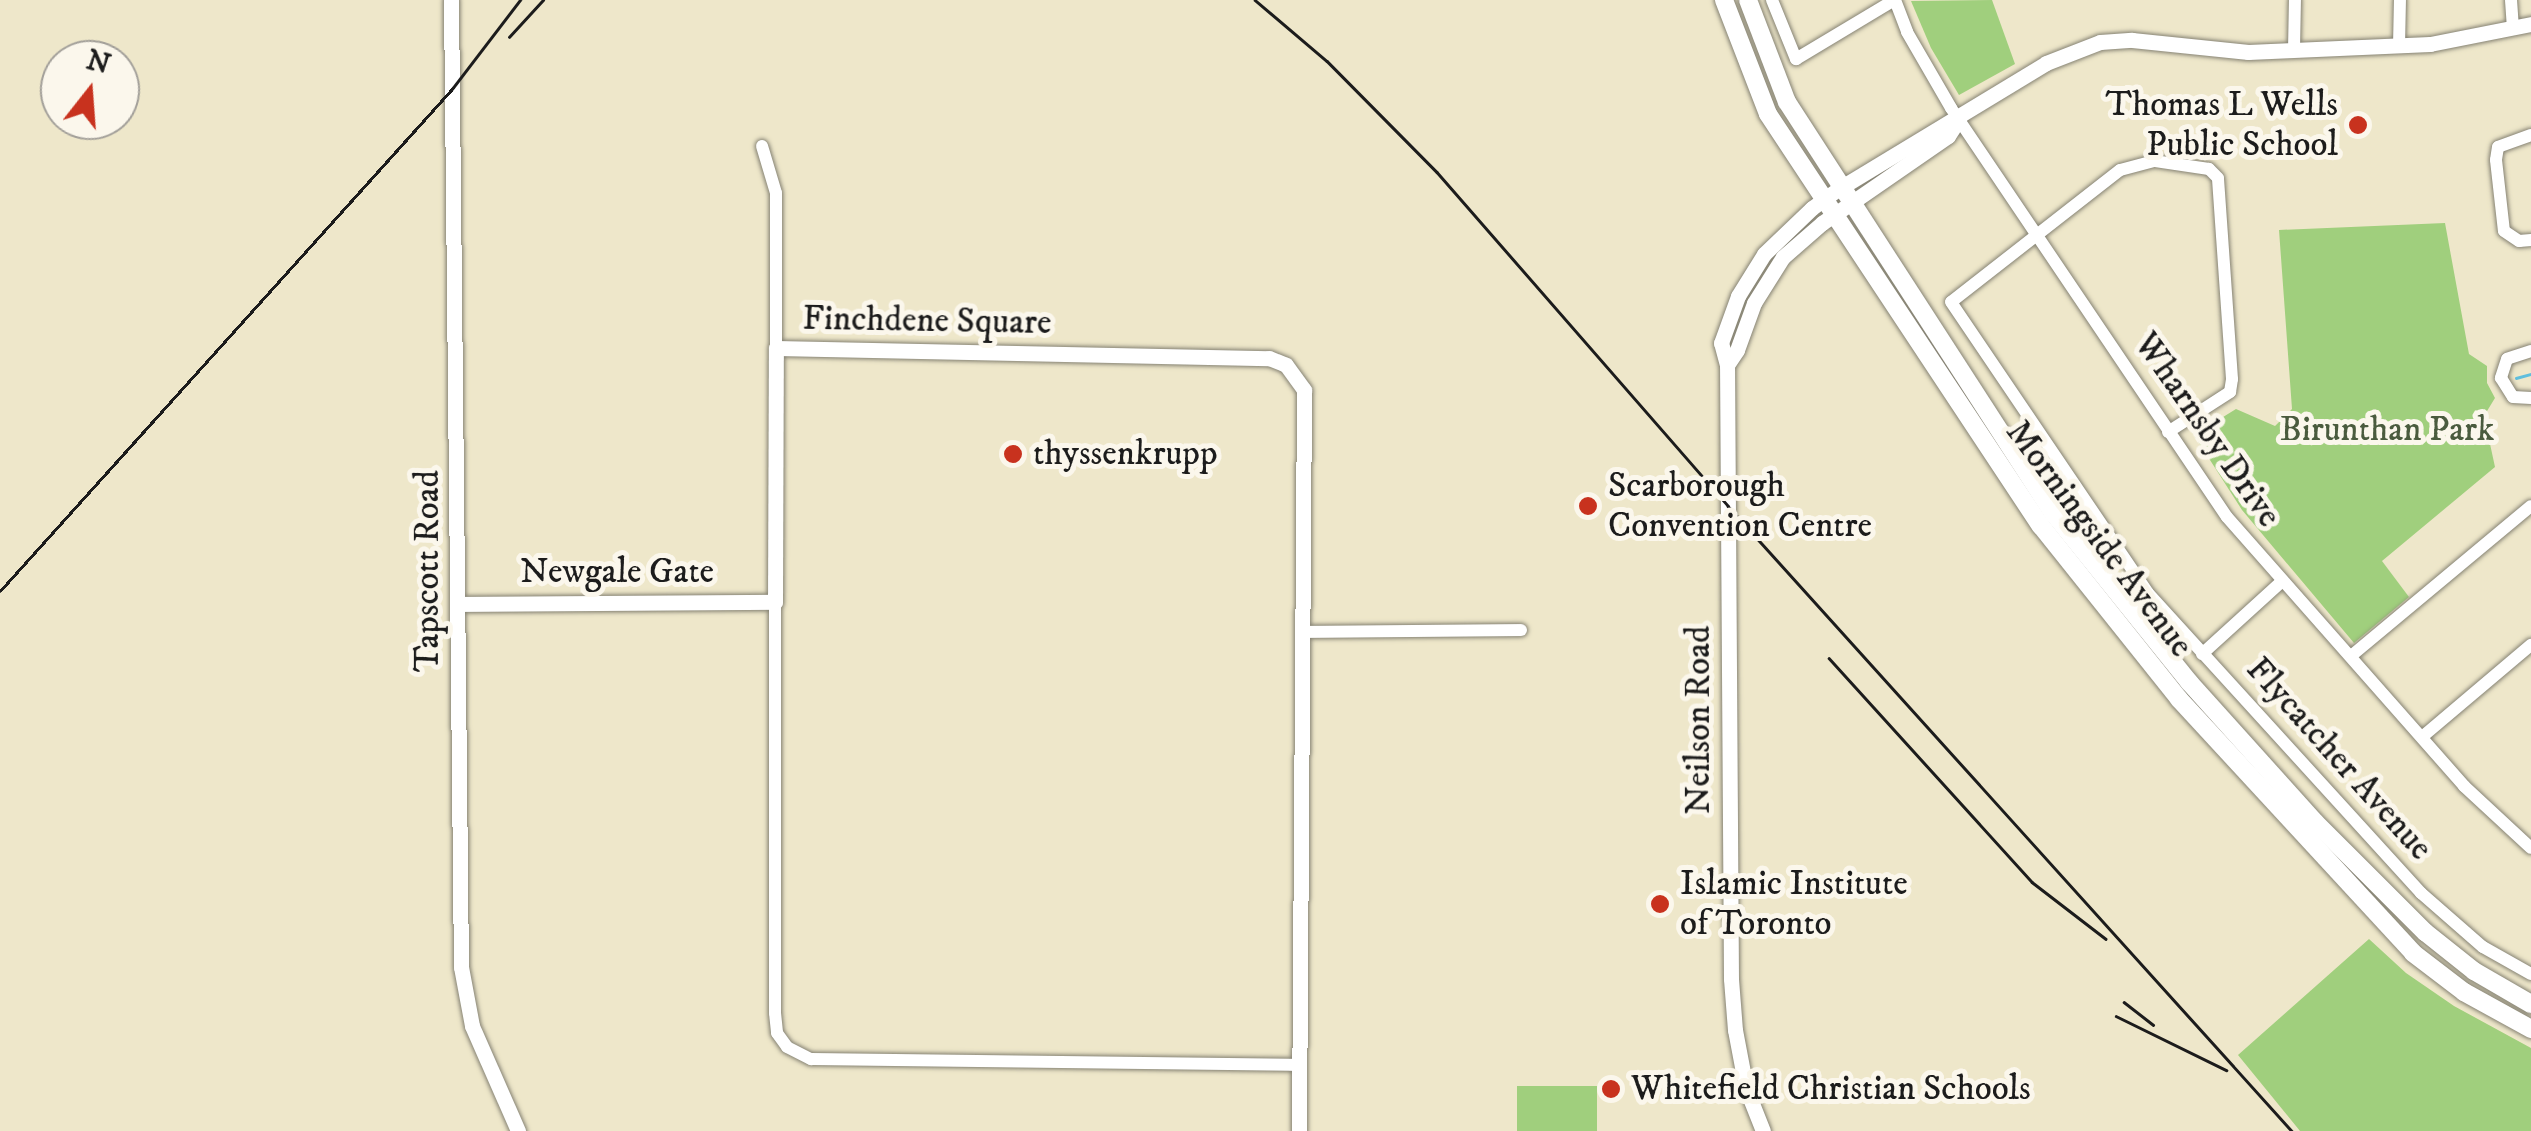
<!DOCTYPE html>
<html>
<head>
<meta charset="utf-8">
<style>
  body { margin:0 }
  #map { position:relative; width:2531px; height:1131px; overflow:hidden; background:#eee7ca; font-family:"IM FELL DW Pica",serif }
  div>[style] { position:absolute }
  .green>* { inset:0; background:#a0cf7d; transform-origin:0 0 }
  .stream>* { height:2.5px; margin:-1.25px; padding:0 1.25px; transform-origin:1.25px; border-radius:1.25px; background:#5fbedd }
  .roads { filter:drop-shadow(0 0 2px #858273) drop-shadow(0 0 2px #858273) }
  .minor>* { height:12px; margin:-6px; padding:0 6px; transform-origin:6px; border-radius:6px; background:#fff }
  .tertiary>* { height:15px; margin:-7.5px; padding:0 7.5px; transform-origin:7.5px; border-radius:7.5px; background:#fff }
  .secondary>* { height:18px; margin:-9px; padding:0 9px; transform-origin:9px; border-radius:9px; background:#fff }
  .rail>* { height:2.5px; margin:-1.25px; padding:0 1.25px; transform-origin:1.25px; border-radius:1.25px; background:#1c1c1c }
  .dots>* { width:28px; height:28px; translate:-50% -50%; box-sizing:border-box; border:5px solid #fbf7ec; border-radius:50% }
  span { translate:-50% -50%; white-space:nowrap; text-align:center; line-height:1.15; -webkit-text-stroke:10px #fbf7ec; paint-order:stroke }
  .poi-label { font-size:35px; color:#1c1c1c }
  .right { translate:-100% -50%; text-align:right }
  .left { translate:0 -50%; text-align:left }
  .street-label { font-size:35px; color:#1c1c1c }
  .park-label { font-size:35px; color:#4a5b3e }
  .north { position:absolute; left:40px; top:40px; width:100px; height:100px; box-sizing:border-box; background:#fbf7ec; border:2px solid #a29f99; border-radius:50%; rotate:17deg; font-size:28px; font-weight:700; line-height:40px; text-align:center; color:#1c1c1c }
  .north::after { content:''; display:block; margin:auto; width:35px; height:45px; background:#c8321e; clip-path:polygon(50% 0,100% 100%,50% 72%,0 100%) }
</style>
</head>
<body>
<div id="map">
  <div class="green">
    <div style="clip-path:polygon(1992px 0,2015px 64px,1959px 95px,1931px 48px,1911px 1px)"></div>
    <div style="clip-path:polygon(2445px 223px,2469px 354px,2487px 366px,2487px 383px,2495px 398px,2484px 416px,2495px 467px,2382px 561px,2409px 597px,2354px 643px,2242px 510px,2194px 435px,2236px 409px,2275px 426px,2292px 409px,2279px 230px)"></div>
    <div style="clip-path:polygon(2369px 939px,2406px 973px,2454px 1006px,2531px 1048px,2531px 1131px,2300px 1131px,2238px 1055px)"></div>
    <div style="left:1517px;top:1086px;width:80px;height:45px"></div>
  </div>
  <div class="stream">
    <div style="left:2516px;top:378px;width:16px;rotate:-15deg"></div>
  </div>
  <div class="roads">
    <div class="minor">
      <div style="left:1772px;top:0;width:64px;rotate:67.9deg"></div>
      <div style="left:1796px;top:59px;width:114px;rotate:-31deg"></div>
      <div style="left:1895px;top:0;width:34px;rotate:69deg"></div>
      <div style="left:1907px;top:32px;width:88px;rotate:59.9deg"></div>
      <div style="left:1951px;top:108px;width:493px;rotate:56deg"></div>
      <div style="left:2227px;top:517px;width:359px;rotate:48.6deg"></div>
      <div style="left:2464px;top:786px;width:91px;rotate:42.8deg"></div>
      <div style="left:2511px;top:0;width:29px;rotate:86deg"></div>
      <div style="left:2399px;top:46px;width:46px;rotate:-88.8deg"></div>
      <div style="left:2294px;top:50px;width:50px;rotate:-88.9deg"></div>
      <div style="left:2531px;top:135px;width:35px;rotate:160deg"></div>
      <div style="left:2498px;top:147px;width:13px;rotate:99deg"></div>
      <div style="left:2496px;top:160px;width:71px;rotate:83.6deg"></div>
      <div style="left:2504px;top:231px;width:18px;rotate:34deg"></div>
      <div style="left:2519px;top:241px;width:12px;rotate:-5deg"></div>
      <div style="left:762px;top:146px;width:49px;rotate:73.4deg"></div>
      <div style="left:776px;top:193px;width:155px;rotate:90deg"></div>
      <div style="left:2531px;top:351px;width:25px;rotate:162deg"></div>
      <div style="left:2507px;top:359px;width:20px;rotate:108deg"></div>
      <div style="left:2501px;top:378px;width:22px;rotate:58deg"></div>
      <div style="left:2513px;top:397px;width:18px;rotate:3deg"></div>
      <div style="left:2168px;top:432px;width:74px;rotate:-32.8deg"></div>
      <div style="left:2230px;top:392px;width:13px;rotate:-81deg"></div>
      <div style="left:2232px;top:379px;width:201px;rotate:-94deg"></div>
      <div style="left:2218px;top:178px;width:13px;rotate:-135deg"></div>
      <div style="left:2209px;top:169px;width:56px;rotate:-171.7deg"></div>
      <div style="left:2154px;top:161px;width:35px;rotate:165deg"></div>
      <div style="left:2120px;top:170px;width:214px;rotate:142deg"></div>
      <div style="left:1951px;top:302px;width:351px;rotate:55.9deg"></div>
      <div style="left:2148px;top:593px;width:406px;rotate:47.7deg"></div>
      <div style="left:2421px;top:893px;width:82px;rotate:41.1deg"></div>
      <div style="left:2483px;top:947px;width:55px;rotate:29.4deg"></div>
      <div style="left:775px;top:602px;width:411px;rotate:90deg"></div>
      <div style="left:775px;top:1013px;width:20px;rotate:84deg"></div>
      <div style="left:777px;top:1033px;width:17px;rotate:54deg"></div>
      <div style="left:787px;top:1047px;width:27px;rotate:27deg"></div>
      <div style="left:811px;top:1059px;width:488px;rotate:0.7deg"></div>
      <div style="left:1303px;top:632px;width:218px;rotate:-0.5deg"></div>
      <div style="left:2202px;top:654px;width:107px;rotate:-42.3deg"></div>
      <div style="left:2351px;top:656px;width:234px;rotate:-39.8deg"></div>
      <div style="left:2422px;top:737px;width:143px;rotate:-40.2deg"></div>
    </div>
    <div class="tertiary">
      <div style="left:451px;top:0;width:967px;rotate:89.41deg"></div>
      <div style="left:461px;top:967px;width:60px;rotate:79.4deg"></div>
      <div style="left:472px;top:1026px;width:115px;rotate:66.3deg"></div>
      <div style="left:1727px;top:365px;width:18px;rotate:-56deg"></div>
      <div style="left:1737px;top:350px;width:50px;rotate:-70.1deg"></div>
      <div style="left:1754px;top:303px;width:54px;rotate:-57.8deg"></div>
      <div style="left:1783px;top:257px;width:52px;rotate:-41.1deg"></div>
      <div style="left:1822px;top:223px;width:153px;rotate:-34.6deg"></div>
      <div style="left:1948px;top:136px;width:20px;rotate:-57deg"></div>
      <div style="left:459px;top:604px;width:316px;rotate:-0.4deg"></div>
      <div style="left:775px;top:602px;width:254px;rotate:-89.8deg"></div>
      <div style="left:776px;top:348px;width:493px;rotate:1.2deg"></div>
      <div style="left:1269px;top:358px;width:18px;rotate:22deg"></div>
      <div style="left:1286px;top:365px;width:31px;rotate:54deg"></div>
      <div style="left:1304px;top:390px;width:741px;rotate:90.39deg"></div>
      <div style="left:1763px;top:1131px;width:46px;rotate:-111.6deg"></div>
      <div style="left:1746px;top:1088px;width:59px;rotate:-100.7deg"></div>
      <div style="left:1735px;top:1030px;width:51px;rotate:-94.5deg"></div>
      <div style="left:1731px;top:979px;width:614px;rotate:-90.37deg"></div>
      <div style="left:1727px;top:365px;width:23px;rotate:-105deg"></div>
      <div style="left:1721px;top:343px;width:50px;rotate:-70.1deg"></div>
      <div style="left:1738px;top:296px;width:49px;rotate:-58.2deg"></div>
      <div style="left:1764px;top:254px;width:66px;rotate:-43.8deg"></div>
      <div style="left:1812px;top:208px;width:34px;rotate:-36deg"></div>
      <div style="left:1840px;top:188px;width:241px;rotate:-31.2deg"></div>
      <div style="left:2046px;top:63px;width:58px;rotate:-21.3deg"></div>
      <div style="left:2100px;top:42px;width:32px;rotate:-4deg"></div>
      <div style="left:2132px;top:40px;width:117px;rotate:5.9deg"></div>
      <div style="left:2248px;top:52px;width:182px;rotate:-2.5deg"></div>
      <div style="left:2430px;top:44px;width:103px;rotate:-11.2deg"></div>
    </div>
    <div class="secondary">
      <div style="left:1724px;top:0;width:122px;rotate:68.9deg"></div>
      <div style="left:1768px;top:114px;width:494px;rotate:56.5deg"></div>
      <div style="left:2041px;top:526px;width:221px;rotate:51.4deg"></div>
      <div style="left:2179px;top:699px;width:345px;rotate:47.3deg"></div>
      <div style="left:2413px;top:953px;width:64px;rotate:37.4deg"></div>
      <div style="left:2464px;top:992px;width:77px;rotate:28.9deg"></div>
      <div style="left:1748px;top:0;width:109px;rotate:69.1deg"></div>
      <div style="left:1787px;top:102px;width:491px;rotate:57.1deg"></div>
      <div style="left:2054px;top:514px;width:216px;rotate:51.2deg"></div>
      <div style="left:2189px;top:682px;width:188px;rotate:48deg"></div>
      <div style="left:2315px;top:822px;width:156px;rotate:45deg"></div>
      <div style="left:2425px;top:932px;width:63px;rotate:38.5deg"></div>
      <div style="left:2474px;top:971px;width:66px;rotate:30.1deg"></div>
    </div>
  </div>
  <div class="rail">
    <div style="left:1255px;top:0;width:94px;rotate:40.3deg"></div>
    <div style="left:1327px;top:61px;width:156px;rotate:45.3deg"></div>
    <div style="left:1437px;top:172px;width:443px;rotate:48.9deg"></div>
    <div style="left:1728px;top:506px;width:842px;rotate:47.94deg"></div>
    <div style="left:509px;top:37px;width:50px;rotate:-47.4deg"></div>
    <div style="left:0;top:591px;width:676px;rotate:-48deg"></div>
    <div style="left:452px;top:89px;width:112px;rotate:-52.6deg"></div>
    <div style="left:1829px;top:658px;width:302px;rotate:47.8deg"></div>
    <div style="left:2032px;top:882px;width:93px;rotate:37.6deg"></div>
    <div style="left:2124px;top:1002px;width:37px;rotate:38deg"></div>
    <div style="left:2116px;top:1016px;width:123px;rotate:26.1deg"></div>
  </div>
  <div class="dots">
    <div style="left:2358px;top:125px;background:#c8321e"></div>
    <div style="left:1013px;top:454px;background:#c8321e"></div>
    <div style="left:1588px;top:506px;background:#c8321e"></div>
    <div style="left:1660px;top:904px;background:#c8321e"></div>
    <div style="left:1611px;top:1089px;background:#c8321e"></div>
  </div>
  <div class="poi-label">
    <span class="right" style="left:2338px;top:125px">Thomas L Wells<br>Public School</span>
    <span class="left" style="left:1033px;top:454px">thyssenkrupp</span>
    <span class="left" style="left:1608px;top:506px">Scarborough<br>Convention Centre</span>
    <span class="left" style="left:1680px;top:904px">Islamic Institute<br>of Toronto</span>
    <span class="left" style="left:1631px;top:1089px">Whitefield Christian Schools</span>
  </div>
  <div class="street-label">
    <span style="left:927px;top:321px;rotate:1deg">Finchdene Square</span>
    <span style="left:2207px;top:430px;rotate:55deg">Wharnsby Drive</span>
    <span style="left:2099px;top:539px;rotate:53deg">Morningside Avenue</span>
    <span style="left:428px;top:571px;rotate:-90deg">Tapscott Road</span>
    <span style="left:617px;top:572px">Newgale Gate</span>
    <span style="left:1699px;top:720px;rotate:-90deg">Neilson Road</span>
    <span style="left:2339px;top:759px;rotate:48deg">Flycatcher Avenue</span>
  </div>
  <div class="park-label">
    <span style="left:2387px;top:430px">Birunthan Park</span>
  </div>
  <div class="north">N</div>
</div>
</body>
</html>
